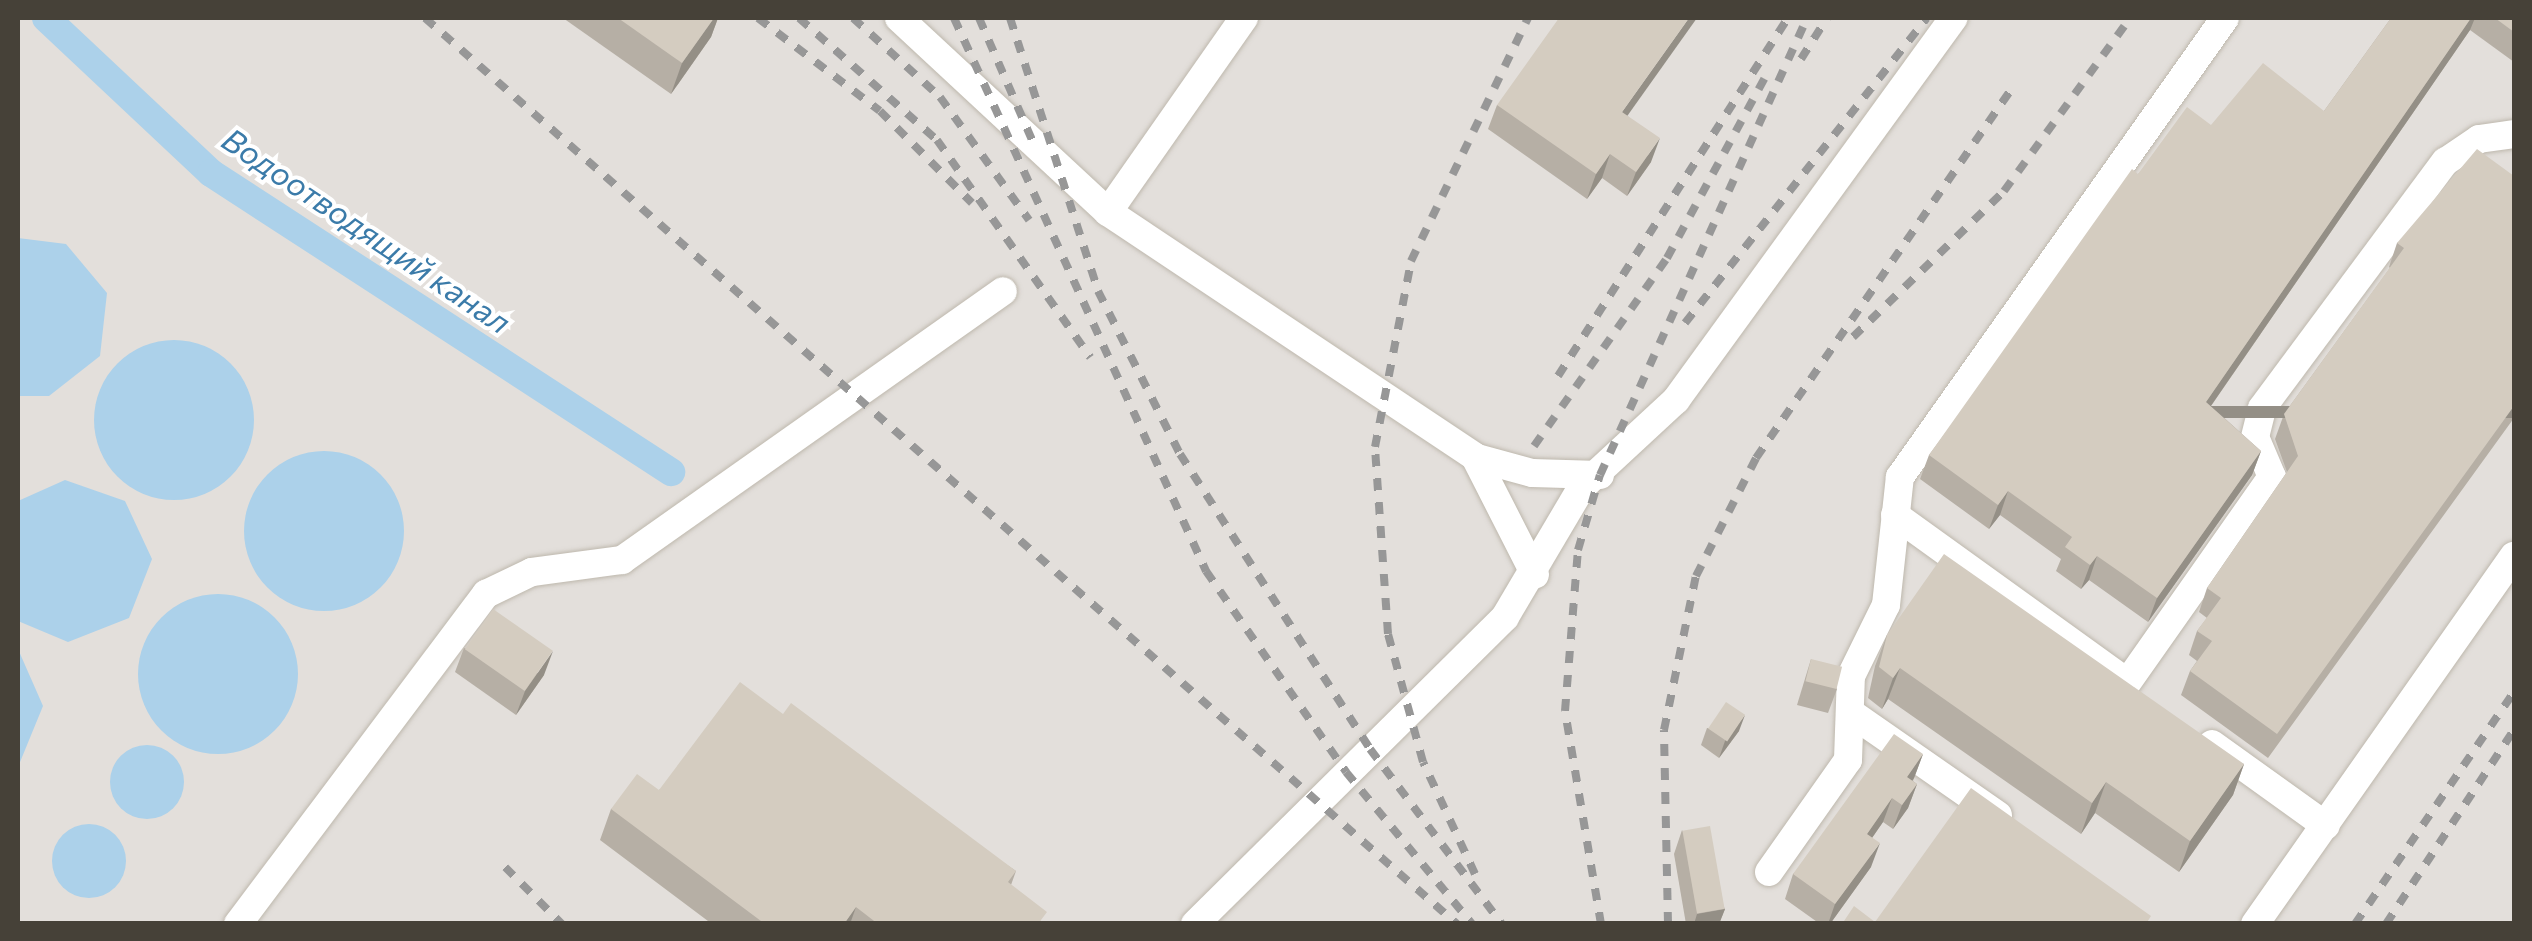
<!DOCTYPE html>
<html>
<head>
<meta charset="utf-8">
<style>
  body { margin:0 }
  #map { position:relative; width:2532px; height:941px; overflow:hidden; background:#f3f0ea; font-family:Commissioner,sans-serif }
  div>[style] { position:absolute }
  .industrial>* { inset:0; background:#e3dfdb; transform-origin:0 0 }
  .water>* { inset:0; background:#acd1ea }
  .round { border-radius:50% }
  .canal>* { height:28px; margin:-14px; padding:0 14px; transform-origin:14px; border-radius:14px; background:#acd1ea }
  .roads { filter:drop-shadow(0 0 2px #beb8ad) drop-shadow(0 0 2px #beb8ad) }
  .minor>* { height:28px; margin:-14px; padding:0 14px; transform-origin:14px; border-radius:14px; background:#fff }
  .rail>* { height:8px; margin-top:-4px; transform-origin:0; background:repeating-linear-gradient(90deg,#979797 0 12px,transparent 0 24px) }
  .wall>* { inset:0; background:#b6afa5 }
  .shaded-wall>* { inset:0; background:#948f86; transform-origin:0 0 }
  .building>* { inset:0; background:#d4ccc0; transform-origin:0 0 }
  span { translate:-50% -50%; white-space:nowrap; text-align:center; line-height:1.15; -webkit-text-stroke:8px #fff; paint-order:stroke }
  .water-label { font-size:32px; color:#3b7ba9; font-style:italic }
  .frame { position:absolute; inset:0; border:20px solid #464138; pointer-events:none }
</style>
</head>
<body>
<div id="map">
  <div class="industrial">
    <div style="left:18px;top:18px;width:2496px;height:905px"></div>
  </div>
  <div class="water">
    <div style="clip-path:polygon(18px 238px,66px 244px,107px 293px,100px 356px,49px 396px,18px 396px)"></div>
    <div class="round" style="left:94px;top:340px;width:160px;height:160px"></div>
    <div class="round" style="left:244px;top:451px;width:160px;height:160px"></div>
    <div style="clip-path:polygon(65px 480px,125px 501px,152px 559px,129px 618px,68px 642px,18px 621px,18px 501px)"></div>
    <div class="round" style="left:138px;top:594px;width:160px;height:160px"></div>
    <div style="clip-path:polygon(18px 649px,43px 706px,18px 767px)"></div>
    <div class="round" style="left:110px;top:745px;width:74px;height:74px"></div>
    <div class="round" style="left:52px;top:824px;width:74px;height:74px"></div>
  </div>
  <div class="canal">
    <div style="left:46px;top:18px;width:226px;rotate:43.2deg"></div>
    <div style="left:211px;top:173px;width:549px;rotate:33.02deg"></div>
  </div>
  <div class="roads">
    <div class="minor">
      <div style="left:899px;top:18px;width:285px;rotate:42.9deg"></div>
      <div style="left:1108px;top:212px;width:441px;rotate:33.7deg"></div>
      <div style="left:1475px;top:457px;width:132px;rotate:63deg"></div>
      <div style="left:1108px;top:212px;width:237px;rotate:-55deg"></div>
      <div style="left:1477px;top:458px;width:57px;rotate:15.3deg"></div>
      <div style="left:1532px;top:473px;width:68px;rotate:1.7deg"></div>
      <div style="left:1895px;top:515px;width:279px;rotate:35.8deg"></div>
      <div style="left:2127px;top:683px;width:252px;rotate:-54.9deg"></div>
      <div style="left:2272px;top:477px;width:43px;rotate:-113deg"></div>
      <div style="left:2255px;top:437px;width:30px;rotate:-76deg"></div>
      <div style="left:2262px;top:408px;width:307px;rotate:-53.4deg"></div>
      <div style="left:2445px;top:162px;width:41px;rotate:-34.1deg"></div>
      <div style="left:2479px;top:139px;width:35px;rotate:-8deg"></div>
      <div style="left:1851px;top:713px;width:179px;rotate:34.8deg"></div>
      <div style="left:2212px;top:744px;width:140px;rotate:35.7deg"></div>
      <div style="left:1769px;top:872px;width:137px;rotate:-54.8deg"></div>
      <div style="left:1848px;top:760px;width:84px;rotate:-88deg"></div>
      <div style="left:1851px;top:676px;width:79px;rotate:-63.8deg"></div>
      <div style="left:1886px;top:605px;width:129px;rotate:-83.8deg"></div>
      <div style="left:1900px;top:477px;width:562px;rotate:-54.7deg"></div>
      <div style="left:238px;top:924px;width:413px;rotate:-53.1deg"></div>
      <div style="left:486px;top:594px;width:51px;rotate:-25.6deg"></div>
      <div style="left:532px;top:572px;width:91px;rotate:-7.6deg"></div>
      <div style="left:622px;top:560px;width:466px;rotate:-35.2deg"></div>
      <div style="left:1195px;top:924px;width:436px;rotate:-44.7deg"></div>
      <div style="left:1505px;top:617px;width:151px;rotate:-59.4deg"></div>
      <div style="left:1582px;top:487px;width:128px;rotate:-42.8deg"></div>
      <div style="left:1676px;top:400px;width:472px;rotate:-54deg"></div>
      <div style="left:2255px;top:924px;width:450px;rotate:-54.9deg"></div>
    </div>
  </div>
  <div class="rail">
    <div style="left:425px;top:18px;width:1373px;rotate:41.28deg"></div>
    <div style="left:758px;top:18px;width:153px;rotate:37.3deg"></div>
    <div style="left:880px;top:111px;width:130px;rotate:45deg"></div>
    <div style="left:799px;top:18px;width:184px;rotate:41.5deg"></div>
    <div style="left:937px;top:140px;width:266px;rotate:54.8deg"></div>
    <div style="left:853px;top:18px;width:118px;rotate:42.2deg"></div>
    <div style="left:940px;top:97px;width:152px;rotate:54.1deg"></div>
    <div style="left:954px;top:18px;width:608px;rotate:65.5deg"></div>
    <div style="left:1206px;top:571px;width:245px;rotate:55.1deg"></div>
    <div style="left:1346px;top:772px;width:197px;rotate:50.3deg"></div>
    <div style="left:979px;top:18px;width:143px;rotate:66.5deg"></div>
    <div style="left:1010px;top:18px;width:287px;rotate:72.1deg"></div>
    <div style="left:1098px;top:291px;width:182px;rotate:63.3deg"></div>
    <div style="left:1180px;top:454px;width:351px;rotate:57.2deg"></div>
    <div style="left:1370px;top:749px;width:219px;rotate:53deg"></div>
    <div style="left:1801px;top:59px;width:49px;rotate:-57.6deg"></div>
    <div style="left:1685px;top:323px;width:389px;rotate:-51.6deg"></div>
    <div style="left:1853px;top:337px;width:210px;rotate:-44deg"></div>
    <div style="left:2004px;top:191px;width:214px;rotate:-53.9deg"></div>
    <div style="left:1558px;top:376px;width:426px;rotate:-57.3deg"></div>
    <div style="left:1534px;top:446px;width:230px;rotate:-54.7deg"></div>
    <div style="left:1667px;top:258px;width:212px;rotate:-61.5deg"></div>
    <div style="left:505px;top:867px;width:81px;rotate:45deg"></div>
    <div style="left:1475px;top:874px;width:123px;rotate:-114.9deg"></div>
    <div style="left:1423px;top:762px;width:133px;rotate:-105.3deg"></div>
    <div style="left:1388px;top:634px;width:187px;rotate:-94deg"></div>
    <div style="left:1375px;top:447px;width:189px;rotate:-79deg"></div>
    <div style="left:1411px;top:261px;width:270px;rotate:-64.3deg"></div>
    <div style="left:1601px;top:924px;width:216px;rotate:-99.6deg"></div>
    <div style="left:1565px;top:711px;width:162px;rotate:-85.4deg"></div>
    <div style="left:1578px;top:550px;width:78px;rotate:-73.7deg"></div>
    <div style="left:1600px;top:475px;width:502px;rotate:-65.63deg"></div>
    <div style="left:1668px;top:924px;width:194px;rotate:-91.2deg"></div>
    <div style="left:1664px;top:730px;width:157px;rotate:-78.3deg"></div>
    <div style="left:1696px;top:576px;width:132px;rotate:-63deg"></div>
    <div style="left:1756px;top:458px;width:445px;rotate:-55.3deg"></div>
    <div style="left:2355px;top:924px;width:281px;rotate:-55.6deg"></div>
    <div style="left:2386px;top:924px;width:232px;rotate:-56.6deg"></div>
  </div>
  <div class="wall">
    <div style="clip-path:polygon(563px 18px,718px 18px,711px 37px,671px 94px)"></div>
    <div style="clip-path:polygon(2391px 18px,2514px 18px,2514px 62px,2470px 30px,2211px 406px,2261px 451px,2252px 475px,2148px 622px,2089px 580px,2081px 589px,2056px 571px,2061px 559px,2000px 515px,1989px 529px,1920px 479px,1929px 455px,2138px 174px,2211px 125px,2324px 111px)"></div>
    <div style="clip-path:polygon(1497px 105px,1628px 116px,1651px 162px,1627px 196px,1602px 178px,1587px 199px,1488px 129px)"></div>
    <div style="clip-path:polygon(2514px 176px,2514px 418px,2268px 758px,2181px 695px,2190px 671px,2197px 661px,2189px 655px,2197px 631px,2207px 618px,2199px 612px,2207px 588px,2287px 472px,2275px 439px,2284px 414px,2390px 268px,2389px 267px,2397px 243px)"></div>
    <div style="clip-path:polygon(1887px 635px,2244px 764px,2233px 795px,2179px 872px,2095px 813px,2081px 834px,1888px 699px,1882px 709px,1868px 698px,1875px 666px)"></div>
    <div style="clip-path:polygon(464px 648px,544px 675px,516px 715px,455px 672px)"></div>
    <div style="clip-path:polygon(1811px 659px,1837px 689px,1828px 713px,1797px 705px)"></div>
    <div style="clip-path:polygon(783px 714px,1016px 871px,1011px 885px,1043px 924px,712px 924px,600px 840px,611px 809px,659px 790px)"></div>
    <div style="clip-path:polygon(1707px 728px,1739px 731px,1719px 758px,1701px 745px)"></div>
    <div style="clip-path:polygon(1923px 754px,1913px 781px,1917px 784px,1908px 808px,1893px 829px,1883px 822px,1872px 838px,1871px 867px,1830px 924px,1820px 924px,1785px 899px,1793px 874px)"></div>
    <div style="clip-path:polygon(1682px 830px,1725px 909px,1719px 924px,1686px 924px,1674px 854px)"></div>
  </div>
  <div class="shaded-wall">
    <div style="clip-path:polygon(714px 18px,718px 18px,711px 37px,671px 94px,682px 63px)"></div>
    <div style="clip-path:polygon(1689px 18px,1697px 18px,1613px 136px,1622px 112px)"></div>
    <div style="clip-path:polygon(2471px 18px,2475px 18px,2470px 30px,2197px 426px,2206px 402px)"></div>
    <div style="clip-path:polygon(1660px 138px,1651px 162px,1627px 196px,1636px 172px)"></div>
    <div style="clip-path:polygon(1610px 154px,1602px 178px,1587px 199px,1596px 174px)"></div>
    <div style="left:2514px;top:406px;width:12px;height:405px;rotate:90deg"></div>
    <div style="clip-path:polygon(2261px 451px,2252px 475px,2148px 622px,2157px 598px)"></div>
    <div style="clip-path:polygon(2008px 491px,2000px 515px,1989px 529px,1998px 505px)"></div>
    <div style="clip-path:polygon(2097px 556px,2089px 580px,2081px 589px,2090px 565px)"></div>
    <div style="clip-path:polygon(553px 651px,544px 675px,516px 715px,525px 691px)"></div>
    <div style="clip-path:polygon(1900px 668px,1888px 699px,1882px 709px,1893px 678px)"></div>
    <div style="clip-path:polygon(1745px 715px,1739px 731px,1719px 758px,1725px 741px)"></div>
    <div style="clip-path:polygon(1923px 754px,1914px 778px,1898px 801px,1907px 777px)"></div>
    <div style="clip-path:polygon(2244px 764px,2233px 795px,2179px 872px,2190px 841px)"></div>
    <div style="clip-path:polygon(2106px 782px,2095px 813px,2081px 834px,2092px 803px)"></div>
    <div style="clip-path:polygon(1917px 784px,1908px 808px,1893px 829px,1902px 805px)"></div>
    <div style="clip-path:polygon(1892px 798px,1883px 822px,1858px 858px,1867px 834px)"></div>
    <div style="clip-path:polygon(1880px 843px,1871px 867px,1830px 924px,1828px 924px,1835px 904px)"></div>
    <div style="clip-path:polygon(856px 907px,850px 924px,844px 924px)"></div>
    <div style="clip-path:polygon(1725px 909px,1719px 924px,1694px 924px,1697px 914px)"></div>
  </div>
  <div class="building">
    <div style="clip-path:polygon(618px 18px,714px 18px,682px 63px)"></div>
    <div style="clip-path:polygon(1559px 18px,1689px 18px,1622px 112px,1660px 138px,1636px 172px,1610px 154px,1596px 174px,1497px 105px)"></div>
    <div style="clip-path:polygon(2391px 18px,2471px 18px,2206px 402px,2261px 451px,2157px 598px,2097px 556px,2090px 565px,2065px 547px,2072px 537px,2008px 491px,1998px 505px,1929px 455px,2132px 169px,2138px 174px,2187px 107px,2211px 125px,2263px 63px,2324px 111px)"></div>
    <div style="clip-path:polygon(2495px 18px,2514px 18px,2514px 32px)"></div>
    <div style="clip-path:polygon(2477px 149px,2514px 176px,2514px 406px,2277px 734px,2190px 671px,2212px 641px,2197px 631px,2221px 598px,2207px 588px,2298px 456px,2284px 414px,2404px 248px,2397px 243px)"></div>
    <div style="clip-path:polygon(1944px 554px,2244px 764px,2190px 841px,2106px 782px,2092px 803px,1900px 668px,1893px 678px,1879px 667px,1887px 635px)"></div>
    <div style="left:493px;top:609px;width:73px;height:49px;rotate:35deg"></div>
    <div style="left:1811px;top:659px;width:32px;height:23px;rotate:14deg"></div>
    <div style="clip-path:polygon(740px 682px,783px 714px,791px 703px,1016px 871px,1008px 882px,1047px 912px,1038px 924px,878px 924px,856px 907px,844px 924px,765px 924px,611px 809px,637px 774px,659px 790px)"></div>
    <div style="left:1726px;top:702px;width:23px;height:32px;rotate:34deg"></div>
    <div style="clip-path:polygon(1894px 734px,1923px 754px,1907px 777px,1917px 784px,1902px 805px,1892px 798px,1867px 834px,1880px 843px,1835px 904px,1793px 874px)"></div>
    <div style="clip-path:polygon(1971px 788px,2151px 916px,2146px 924px,1842px 924px,1854px 906px,1875px 922px)"></div>
    <div style="left:1710px;top:826px;width:84px;height:28px;rotate:80deg"></div>
  </div>
  <div class="water-label">
    <span style="left:367px;top:230px;rotate:34deg">Водоотводящий канал</span>
  </div>
  <div class="frame"></div>
</div>
</body>
</html>
